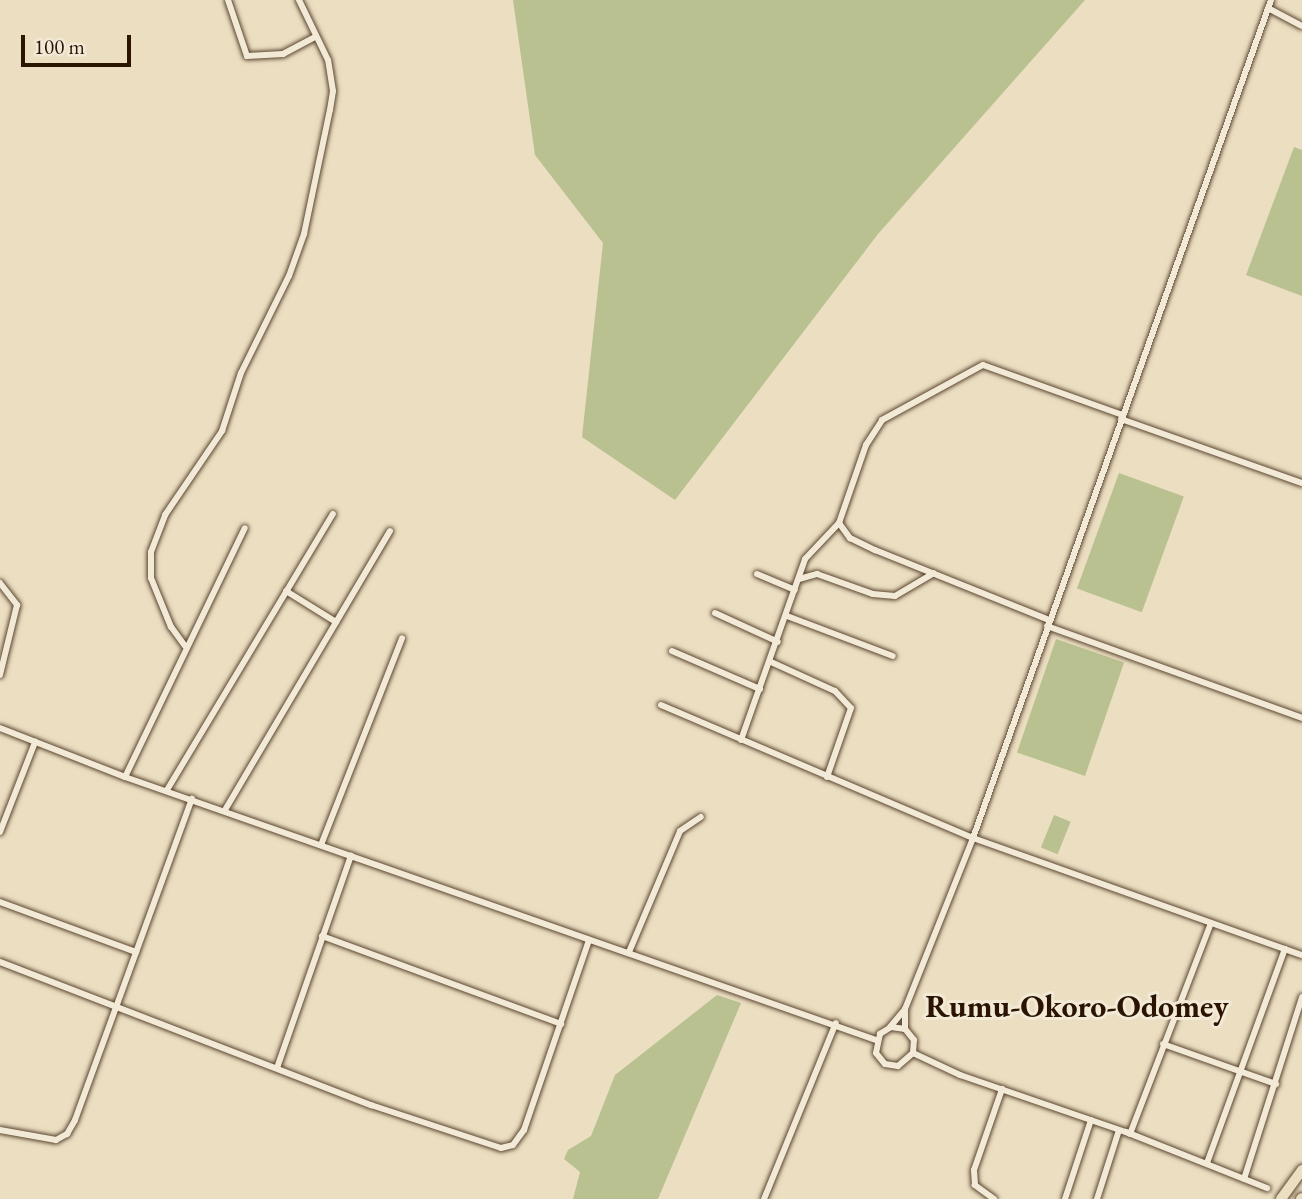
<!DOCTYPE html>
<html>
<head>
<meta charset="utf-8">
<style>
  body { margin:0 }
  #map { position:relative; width:1302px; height:1199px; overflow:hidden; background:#ebdec1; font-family:"EB Garamond",serif }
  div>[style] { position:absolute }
  .green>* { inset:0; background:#bac191; transform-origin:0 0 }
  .roads { filter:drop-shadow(0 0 2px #5b4630) drop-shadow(0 0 2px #5b4630) }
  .street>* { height:6px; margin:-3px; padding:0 3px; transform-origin:3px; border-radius:3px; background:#f2ead7 }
  .primary>* { height:10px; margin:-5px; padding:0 5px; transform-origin:5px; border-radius:5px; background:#ebdec1 }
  span { translate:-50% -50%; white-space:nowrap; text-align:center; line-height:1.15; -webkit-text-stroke:6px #f2ead7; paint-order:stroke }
  .quarter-label { font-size:32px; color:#2b1400; font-weight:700 }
  .scale { position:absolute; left:21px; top:35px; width:110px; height:32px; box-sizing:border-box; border:4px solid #2b1400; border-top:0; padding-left:9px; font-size:21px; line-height:24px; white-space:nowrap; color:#2b1400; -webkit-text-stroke:5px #f2ead7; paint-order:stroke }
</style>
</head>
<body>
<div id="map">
  <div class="green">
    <div style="clip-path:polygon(513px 0,1085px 0,878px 234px,675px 500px,582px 437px,603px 243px,535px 155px)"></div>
    <div style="clip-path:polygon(1294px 147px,1302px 150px,1302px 296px,1246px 275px)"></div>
    <div style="left:1119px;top:473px;width:69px;height:123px;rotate:20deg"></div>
    <div style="left:1056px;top:639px;width:72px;height:120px;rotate:19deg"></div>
    <div style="left:1054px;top:815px;width:18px;height:35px;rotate:22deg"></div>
    <div style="clip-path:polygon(717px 995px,741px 1003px,658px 1199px,573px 1199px,580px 1172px,564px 1159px,568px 1150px,591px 1136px,615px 1075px)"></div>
  </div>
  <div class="roads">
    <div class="street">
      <div style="left:228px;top:0;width:59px;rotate:71.3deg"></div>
      <div style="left:247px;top:56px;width:36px;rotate:-3deg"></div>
      <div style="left:283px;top:54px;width:36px;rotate:-28deg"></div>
      <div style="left:1268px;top:8px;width:38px;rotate:28deg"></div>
      <div style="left:1121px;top:419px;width:192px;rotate:19.5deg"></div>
      <div style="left:839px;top:523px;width:19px;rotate:54deg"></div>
      <div style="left:850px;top:538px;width:28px;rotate:26deg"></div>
      <div style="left:875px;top:550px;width:188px;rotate:21.9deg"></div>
      <div style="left:757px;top:574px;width:41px;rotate:22.8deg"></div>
      <div style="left:799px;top:579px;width:19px;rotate:-16deg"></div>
      <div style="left:817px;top:574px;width:59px;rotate:19.7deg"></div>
      <div style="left:873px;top:594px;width:22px;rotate:5deg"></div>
      <div style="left:895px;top:596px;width:45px;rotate:-30.5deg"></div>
      <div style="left:0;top:583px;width:28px;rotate:52deg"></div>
      <div style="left:17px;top:605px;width:72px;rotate:103.7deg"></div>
      <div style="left:286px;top:591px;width:59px;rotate:31.8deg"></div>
      <div style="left:715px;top:613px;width:69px;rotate:24.7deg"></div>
      <div style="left:787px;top:616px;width:113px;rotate:20.7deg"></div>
      <div style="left:1047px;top:626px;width:271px;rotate:19.8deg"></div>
      <div style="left:185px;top:646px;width:24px;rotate:-126deg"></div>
      <div style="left:171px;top:627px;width:53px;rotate:-112.2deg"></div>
      <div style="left:151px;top:578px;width:26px;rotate:-90deg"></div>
      <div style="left:151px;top:552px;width:40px;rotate:-69deg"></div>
      <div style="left:165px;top:515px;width:102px;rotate:-55.8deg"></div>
      <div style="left:222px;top:431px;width:61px;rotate:-71.9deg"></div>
      <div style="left:241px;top:373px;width:108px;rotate:-63.7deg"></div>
      <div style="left:289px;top:276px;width:45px;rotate:-70.3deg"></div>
      <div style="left:304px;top:234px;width:127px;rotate:-78.2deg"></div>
      <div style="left:330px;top:110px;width:19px;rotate:-81deg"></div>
      <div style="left:333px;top:91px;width:31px;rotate:-99deg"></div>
      <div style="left:328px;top:60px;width:67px;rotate:-115.8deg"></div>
      <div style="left:672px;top:651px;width:96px;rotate:23.4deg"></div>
      <div style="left:771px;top:662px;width:70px;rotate:24.4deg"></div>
      <div style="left:835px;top:691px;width:23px;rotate:47deg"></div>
      <div style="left:851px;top:708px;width:73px;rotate:109.2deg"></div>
      <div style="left:661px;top:705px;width:339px;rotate:23.1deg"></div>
      <div style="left:973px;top:838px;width:349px;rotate:19.6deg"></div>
      <div style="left:0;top:728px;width:134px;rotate:21.4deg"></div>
      <div style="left:125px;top:777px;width:796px;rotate:19.3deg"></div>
      <div style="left:741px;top:740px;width:192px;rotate:-70.5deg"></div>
      <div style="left:805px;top:559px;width:50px;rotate:-46.6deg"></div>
      <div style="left:839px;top:523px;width:83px;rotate:-70.9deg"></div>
      <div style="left:866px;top:445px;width:30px;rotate:-57deg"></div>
      <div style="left:882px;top:420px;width:115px;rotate:-28.6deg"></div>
      <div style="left:983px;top:365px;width:149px;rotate:19.7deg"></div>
      <div style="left:125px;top:777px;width:276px;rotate:-64.3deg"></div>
      <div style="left:167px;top:790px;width:322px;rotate:-59deg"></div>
      <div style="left:225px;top:810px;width:324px;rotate:-59.4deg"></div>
      <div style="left:0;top:832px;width:97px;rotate:-68.7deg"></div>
      <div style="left:321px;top:845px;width:222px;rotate:-68.6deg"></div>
      <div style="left:0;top:902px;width:145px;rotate:20.2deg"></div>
      <div style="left:322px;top:936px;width:255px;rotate:20.2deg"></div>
      <div style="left:629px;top:952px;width:131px;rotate:-67.1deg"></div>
      <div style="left:680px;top:831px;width:25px;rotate:-34deg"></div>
      <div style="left:0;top:962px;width:398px;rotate:21.1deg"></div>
      <div style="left:371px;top:1105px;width:137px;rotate:18.3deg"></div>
      <div style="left:501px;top:1148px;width:12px;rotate:-14deg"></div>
      <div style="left:513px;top:1145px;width:19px;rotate:-54deg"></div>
      <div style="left:524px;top:1130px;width:201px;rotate:-71.1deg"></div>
      <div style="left:890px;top:1027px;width:23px;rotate:-50deg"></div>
      <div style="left:905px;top:1009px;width:184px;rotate:-68.3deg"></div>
      <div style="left:973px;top:838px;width:889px;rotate:-70.42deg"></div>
      <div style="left:905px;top:1029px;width:14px;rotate:-172deg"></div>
      <div style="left:891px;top:1027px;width:13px;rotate:148deg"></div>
      <div style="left:880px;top:1034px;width:19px;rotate:102deg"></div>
      <div style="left:876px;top:1053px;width:14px;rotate:51deg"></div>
      <div style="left:885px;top:1064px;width:13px;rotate:9deg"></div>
      <div style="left:898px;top:1066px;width:20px;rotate:-41deg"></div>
      <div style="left:913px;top:1053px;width:13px;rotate:-86deg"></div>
      <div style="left:914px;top:1040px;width:14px;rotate:-129deg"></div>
      <div style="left:905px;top:1029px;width:20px;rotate:-90deg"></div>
      <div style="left:1163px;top:1044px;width:120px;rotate:19.5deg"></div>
      <div style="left:913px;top:1053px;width:52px;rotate:25.1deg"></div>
      <div style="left:960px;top:1075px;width:176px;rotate:19deg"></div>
      <div style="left:1126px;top:1132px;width:152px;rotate:21.7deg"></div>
      <div style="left:277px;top:1068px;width:225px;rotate:-70.8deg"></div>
      <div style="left:0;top:1130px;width:57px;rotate:10.1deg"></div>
      <div style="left:56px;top:1140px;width:13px;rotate:-29deg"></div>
      <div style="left:67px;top:1134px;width:16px;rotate:-60deg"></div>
      <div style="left:75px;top:1120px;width:342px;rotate:-70deg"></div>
      <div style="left:1130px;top:1134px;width:226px;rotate:-69deg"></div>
      <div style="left:1207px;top:1163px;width:228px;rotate:-70deg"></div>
      <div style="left:1244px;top:1179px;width:191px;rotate:-72.3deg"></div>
      <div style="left:764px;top:1199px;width:190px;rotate:-67.8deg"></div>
      <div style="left:994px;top:1199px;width:24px;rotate:-144deg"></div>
      <div style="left:975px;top:1185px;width:15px;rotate:-94deg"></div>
      <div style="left:974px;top:1170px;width:86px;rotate:-70.9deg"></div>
      <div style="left:1065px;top:1199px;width:83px;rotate:-71.8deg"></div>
      <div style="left:1097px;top:1199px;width:72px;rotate:-72.3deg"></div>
    </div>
    <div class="primary">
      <div style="left:1281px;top:1199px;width:36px;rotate:-54deg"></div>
      <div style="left:1301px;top:1199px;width:1px;rotate:-45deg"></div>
    </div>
  </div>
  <div class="quarter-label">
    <span style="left:1077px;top:1006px">Rumu-Okoro-Odomey</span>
  </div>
  <div class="scale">100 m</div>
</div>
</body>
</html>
